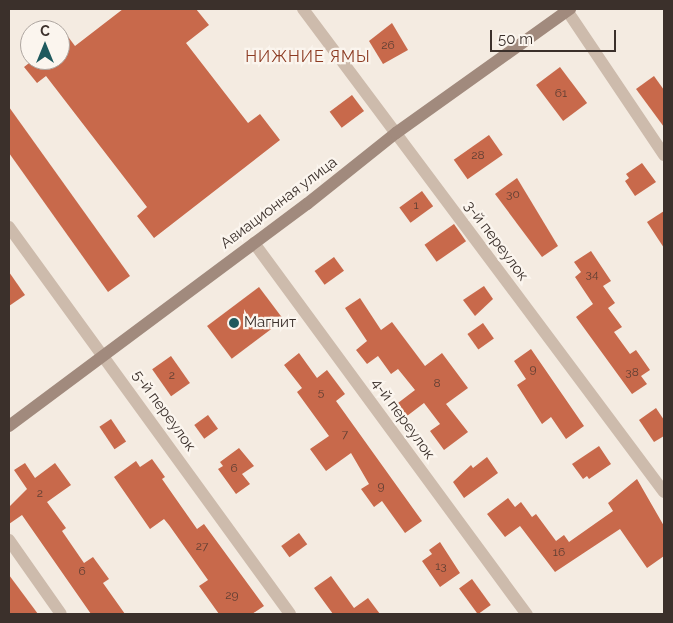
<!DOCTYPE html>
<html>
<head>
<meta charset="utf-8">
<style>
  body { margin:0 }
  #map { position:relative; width:673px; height:623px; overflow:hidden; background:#f4ebe1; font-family:Raleway,sans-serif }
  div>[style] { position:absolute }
  .building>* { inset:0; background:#c8694b; transform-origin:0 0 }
  .minor>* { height:12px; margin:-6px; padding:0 6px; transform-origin:6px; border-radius:6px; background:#cdbbac }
  .secondary>* { height:12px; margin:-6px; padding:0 6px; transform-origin:6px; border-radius:6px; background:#a18a7d }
  .dots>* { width:14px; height:14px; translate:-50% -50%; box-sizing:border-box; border:2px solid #fbf5ee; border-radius:50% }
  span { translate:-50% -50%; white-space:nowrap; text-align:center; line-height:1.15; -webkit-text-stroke:4.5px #fbf5ee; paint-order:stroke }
  .number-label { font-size:12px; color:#5e3e33 }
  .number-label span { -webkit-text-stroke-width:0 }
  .street-label { font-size:15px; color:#3b302b }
  .poi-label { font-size:15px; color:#3b302b }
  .left { translate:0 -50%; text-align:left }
  .neighbourhood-label { font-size:16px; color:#8c3b22; letter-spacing:1px }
  .frame { position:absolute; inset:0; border:10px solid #3b302b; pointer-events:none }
  .north { position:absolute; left:20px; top:20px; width:50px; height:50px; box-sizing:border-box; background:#fbf5ee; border:1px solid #aea6a0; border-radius:50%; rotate:0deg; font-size:14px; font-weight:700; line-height:20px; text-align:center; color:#3b302b }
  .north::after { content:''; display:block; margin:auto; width:18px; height:22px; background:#1f5a5e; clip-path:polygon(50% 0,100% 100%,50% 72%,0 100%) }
  .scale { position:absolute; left:490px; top:30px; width:126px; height:22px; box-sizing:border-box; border:2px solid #3b302b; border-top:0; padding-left:6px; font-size:15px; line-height:18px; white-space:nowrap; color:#3b302b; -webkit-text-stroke:4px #fbf5ee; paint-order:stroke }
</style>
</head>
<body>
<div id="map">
  <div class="building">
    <div style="clip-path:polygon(123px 9px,196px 9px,209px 25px,186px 43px,248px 123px,260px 114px,280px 140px,154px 238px,137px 216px,147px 207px,46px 76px,37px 83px,24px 67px,33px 60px,60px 60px,60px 26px,75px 46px)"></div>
    <div style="clip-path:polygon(392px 23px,408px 50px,383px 64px,369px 41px)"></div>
    <div style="left:560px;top:67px;width:45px;height:30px;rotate:53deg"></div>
    <div style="clip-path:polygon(654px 76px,664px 90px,664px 127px,636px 89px)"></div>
    <div style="left:352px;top:95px;width:20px;height:28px;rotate:53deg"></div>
    <div style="clip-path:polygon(9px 107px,130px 276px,108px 292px,9px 153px)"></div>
    <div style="left:489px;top:135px;width:24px;height:43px;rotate:55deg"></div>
    <div style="clip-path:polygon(642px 163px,656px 182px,635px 196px,625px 181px,629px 178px,626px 174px)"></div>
    <div style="clip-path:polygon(517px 178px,558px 246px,542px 257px,495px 194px)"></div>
    <div style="left:422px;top:191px;width:19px;height:28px;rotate:54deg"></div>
    <div style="clip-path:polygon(664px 211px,664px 248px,647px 222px)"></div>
    <div style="left:454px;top:224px;width:21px;height:36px;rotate:55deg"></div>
    <div style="clip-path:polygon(591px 251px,611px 281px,603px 286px,615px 303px,608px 308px,622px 327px,614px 332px,630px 354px,636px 350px,650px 370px,641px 376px,647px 384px,632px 394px,576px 317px,593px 304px,575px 277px,581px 272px,574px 262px)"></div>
    <div style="left:334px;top:257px;width:17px;height:24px;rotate:54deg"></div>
    <div style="clip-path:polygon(9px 272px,25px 295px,9px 306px)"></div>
    <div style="clip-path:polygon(484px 286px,493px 299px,475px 316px,463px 300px)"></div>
    <div style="left:259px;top:287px;width:41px;height:65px;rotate:53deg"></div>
    <div style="clip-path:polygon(360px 298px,381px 330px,392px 322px,425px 366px,442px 353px,468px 388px,446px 404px,468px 432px,444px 450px,430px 431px,440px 424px,424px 403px,407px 416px,398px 403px,415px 390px,398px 369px,391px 374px,378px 356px,367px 364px,356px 350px,367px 341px,345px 308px)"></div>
    <div style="left:483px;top:323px;width:19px;height:19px;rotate:55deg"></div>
    <div style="clip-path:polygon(531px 349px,584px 426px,566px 439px,551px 417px,542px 424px,517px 385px,526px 379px,514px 361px)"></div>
    <div style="clip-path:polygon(299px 353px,317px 378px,327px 370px,345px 394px,336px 401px,422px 521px,405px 533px,382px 501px,374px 507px,361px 489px,369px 484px,351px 453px,326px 471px,310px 449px,329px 436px,297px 392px,302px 388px,284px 365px)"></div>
    <div style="left:171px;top:356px;width:33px;height:23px;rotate:55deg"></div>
    <div style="clip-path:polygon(656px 408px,664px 420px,664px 436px,654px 442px,639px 420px)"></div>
    <div style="left:208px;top:415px;width:17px;height:17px;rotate:54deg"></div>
    <div style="left:111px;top:419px;width:27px;height:14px;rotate:56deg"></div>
    <div style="clip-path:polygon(599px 446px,611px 464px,589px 479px,587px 476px,583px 479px,572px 464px)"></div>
    <div style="clip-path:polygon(239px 448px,254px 466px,242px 474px,250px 484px,236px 494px,218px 469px,223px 466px,220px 462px)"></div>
    <div style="clip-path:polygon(487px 457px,498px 473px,464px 498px,453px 482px,471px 465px,473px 468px)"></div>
    <div style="clip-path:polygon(152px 459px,165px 477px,162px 479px,197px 529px,204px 524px,264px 606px,252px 614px,219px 614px,199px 586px,208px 580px,169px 525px,164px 519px,150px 529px,114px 477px,136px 461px,140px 467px)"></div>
    <div style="clip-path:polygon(25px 463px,35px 478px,55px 463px,71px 485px,47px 502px,66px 528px,62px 531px,84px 563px,93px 557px,109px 579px,103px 583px,125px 614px,91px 614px,22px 515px,9px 524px,9px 507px,27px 489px,14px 470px)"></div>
    <div style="clip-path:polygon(637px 479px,664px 526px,664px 556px,647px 568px,620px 529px,555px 572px,520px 526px,505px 537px,487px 514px,508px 498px,515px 507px,521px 502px,532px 517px,536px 514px,556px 541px,564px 535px,569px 542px,613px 511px,608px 503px)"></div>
    <div style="left:299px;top:533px;width:14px;height:22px;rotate:54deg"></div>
    <div style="clip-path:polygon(440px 542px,460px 573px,440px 587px,422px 561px,432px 554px,429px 550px)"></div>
    <div style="clip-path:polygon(9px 575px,38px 614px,9px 614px)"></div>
    <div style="clip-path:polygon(331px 576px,354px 608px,368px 598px,380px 614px,333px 614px,314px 588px)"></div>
    <div style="left:472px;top:579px;width:32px;height:16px;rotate:54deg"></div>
  </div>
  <div class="minor">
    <div style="left:303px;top:9px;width:603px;rotate:53.23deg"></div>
    <div style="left:566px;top:9px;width:176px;rotate:56.1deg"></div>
    <div style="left:9px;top:227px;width:478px;rotate:54deg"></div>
    <div style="left:254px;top:243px;width:461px;rotate:53.7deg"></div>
    <div style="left:9px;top:540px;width:90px;rotate:54.9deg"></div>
  </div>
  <div class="secondary">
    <div style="left:9px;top:426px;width:372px;rotate:-36.7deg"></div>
    <div style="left:307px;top:204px;width:114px;rotate:-38.6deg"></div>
    <div style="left:396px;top:133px;width:214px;rotate:-35.5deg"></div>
  </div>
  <div class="dots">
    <div style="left:234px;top:323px;background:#1f5a5e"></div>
  </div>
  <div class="number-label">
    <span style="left:388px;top:46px">26</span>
    <span style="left:561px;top:94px">61</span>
    <span style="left:478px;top:156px">28</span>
    <span style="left:513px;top:195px">30</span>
    <span style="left:416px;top:206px">1</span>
    <span style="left:592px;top:275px">34</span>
    <span style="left:533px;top:370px">9</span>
    <span style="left:632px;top:373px">38</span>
    <span style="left:172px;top:376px">2</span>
    <span style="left:437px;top:384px">8</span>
    <span style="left:321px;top:393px">5</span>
    <span style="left:345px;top:435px">7</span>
    <span style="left:234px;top:469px">6</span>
    <span style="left:381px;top:487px">9</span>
    <span style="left:40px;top:494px">2</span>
    <span style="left:202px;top:547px">27</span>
    <span style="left:559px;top:553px">16</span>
    <span style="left:441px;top:567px">13</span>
    <span style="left:82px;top:572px">6</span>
    <span style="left:232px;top:596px">29</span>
  </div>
  <div class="street-label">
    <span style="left:279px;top:203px;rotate:-37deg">Авиационная улица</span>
    <span style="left:496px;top:241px;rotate:53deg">3-й переулок</span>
    <span style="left:164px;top:411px;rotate:54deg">5-й переулок</span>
    <span style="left:403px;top:419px;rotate:54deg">4-й переулок</span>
  </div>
  <div class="poi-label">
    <span class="left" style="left:244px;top:323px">Магнит</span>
  </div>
  <div class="neighbourhood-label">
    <span style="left:308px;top:57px">НИЖНИЕ ЯМЫ</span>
  </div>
  <div class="frame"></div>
  <div class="north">С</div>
  <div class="scale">50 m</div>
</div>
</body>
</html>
